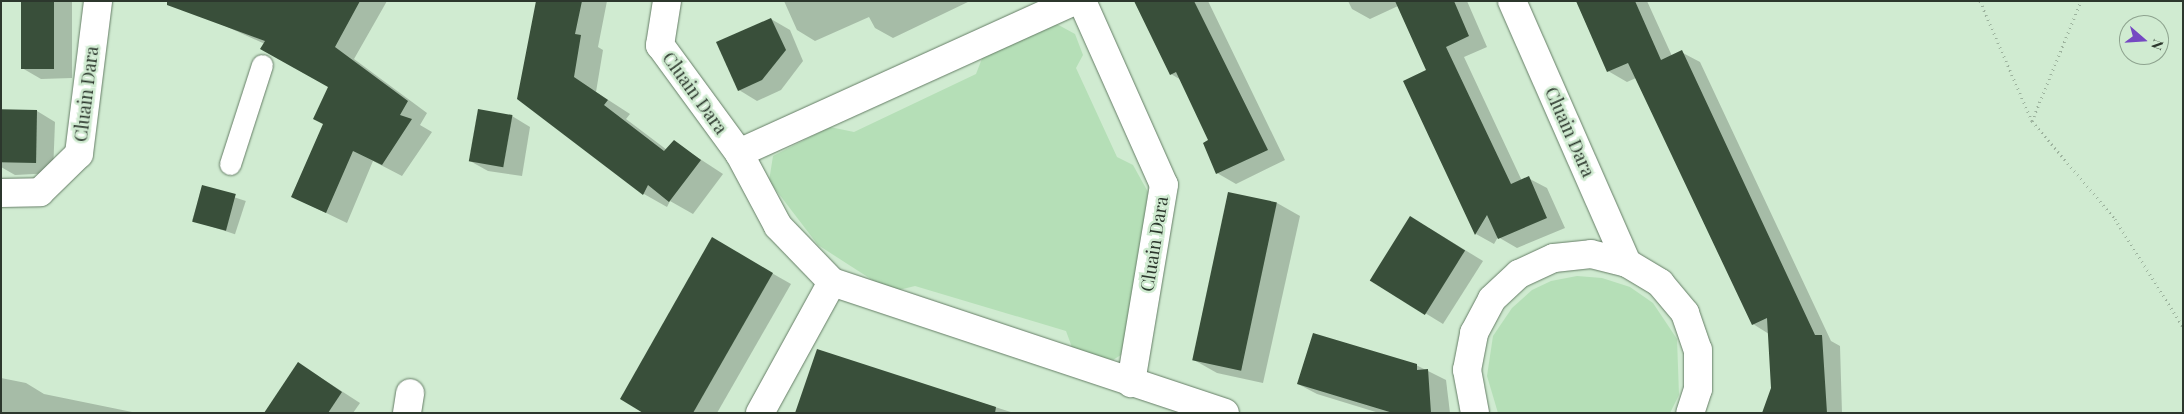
<!DOCTYPE html>
<html>
<head>
<meta charset="utf-8">
<style>
  body { margin:0 }
  #map { position:relative; width:2184px; height:414px; overflow:hidden; background:#d0ebd1; font-family:"Playfair Display",serif }
  div>[style] { position:absolute }
  .green>* { inset:0; background:#b5dfb7 }
  .shadow>* { inset:0; background:#0003; transform-origin:0 0 }
  .building>* { inset:0; background:#394f3a; transform-origin:0 0 }
  .path>* { height:3px; margin-top:-1.5px; transform-origin:0; background:repeating-linear-gradient(90deg,#9db39e 0 1px,transparent 0 5px) }
  .roads { filter:drop-shadow(0 0 1px #657d66) drop-shadow(0 0 1px #657d66) }
  .service>* { height:21px; margin:-10.5px; padding:0 10.5px; transform-origin:10.5px; border-radius:10.5px; background:#fff }
  .minor>* { height:28px; margin:-14px; padding:0 14px; transform-origin:14px; border-radius:14px; background:#fff }
  span { translate:-50% -50%; white-space:nowrap; text-align:center; line-height:1.15; -webkit-text-stroke:5px #d0ebd1; paint-order:stroke }
  .street-label { font-size:18px; color:#2c372d }
  .frame { position:absolute; inset:0; border:2px solid #2c372d; pointer-events:none }
  .north { position:absolute; left:2119px; top:15px; width:50px; height:50px; box-sizing:border-box; background:#d0ebd1; border:1px solid #8ea38f; border-radius:50%; rotate:109deg; font-size:14px; font-weight:700; line-height:20px; text-align:center; color:#2c372d }
  .north::after { content:''; display:block; margin:auto; width:18px; height:22px; background:#7549c2; clip-path:polygon(50% 0,100% 100%,50% 72%,0 100%) }
</style>
</head>
<body>
<div id="map">
  <div class="green">
    <div style="clip-path:polygon(1053px 22px,1075px 34px,1083px 55px,1076px 68px,1117px 157px,1133px 165px,1148px 192px,1127px 351px,1113px 360px,1073px 350px,1066px 331px,915px 286px,891px 292px,818px 245px,769px 181px,773px 156px,830px 127px,854px 132px,976px 74px,983px 56px)"></div>
    <div style="clip-path:polygon(1577px 276px,1602px 278px,1630px 287px,1653px 303px,1677px 339px,1679px 395px,1670px 413px,1498px 413px,1487px 376px,1493px 336px,1512px 308px,1532px 290px,1551px 281px)"></div>
  </div>
  <div class="shadow">
    <div style="clip-path:polygon(22px 1px,72px 1px,72px 78px,41px 79px,22px 68px)"></div>
    <div style="clip-path:polygon(218px 1px,387px 1px,354px 59px,427px 113px,420px 125px,432px 132px,402px 176px,373px 161px,347px 223px,293px 197px,324px 124px,329px 87px,265px 44px,212px 20px)"></div>
    <div style="clip-path:polygon(537px 1px,607px 1px,598px 47px,603px 50px,596px 92px,630px 114px,626px 119px,667px 150px,674px 142px,723px 174px,693px 214px,670px 201px,667px 207px,644px 194px,518px 98px)"></div>
    <div style="clip-path:polygon(784px 1px,970px 1px,893px 38px,875px 28px,869px 17px,815px 41px,797px 30px)"></div>
    <div style="clip-path:polygon(1140px 1px,1208px 1px,1285px 160px,1236px 184px,1217px 173px,1204px 144px,1210px 140px,1181px 80px,1171px 74px)"></div>
    <div style="clip-path:polygon(1348px 1px,1467px 1px,1487px 47px,1464px 57px,1522px 181px,1528px 178px,1547px 188px,1565px 228px,1517px 248px,1498px 237px,1494px 244px,1476px 234px,1433px 138px,1428px 71px,1398px 6px,1370px 19px,1352px 9px)"></div>
    <div style="clip-path:polygon(1576px 1px,1647px 1px,1672px 56px,1681px 52px,1700px 62px,1831px 341px,1840px 346px,1842px 413px,1764px 413px,1772px 388px,1769px 334px,1753px 324px,1636px 78px,1627px 82px,1608px 71px)"></div>
    <div style="clip-path:polygon(771px 19px,790px 30px,803px 61px,781px 90px,757px 101px,739px 90px)"></div>
    <div style="clip-path:polygon(37px 111px,55px 122px,53px 173px,15px 175px,1px 167px,1px 113px)"></div>
    <div style="clip-path:polygon(479px 111px,512px 116px,530px 127px,522px 176px,488px 171px,470px 161px)"></div>
    <div style="left:203px;top:187px;width:45px;height:35px;rotate:18deg"></div>
    <div style="clip-path:polygon(1277px 203px,1300px 216px,1263px 383px,1217px 373px,1194px 360px)"></div>
    <div style="clip-path:polygon(1429px 228px,1483px 261px,1443px 324px,1371px 280px)"></div>
    <div style="clip-path:polygon(712px 239px,791px 284px,717px 413px,645px 413px)"></div>
    <div style="clip-path:polygon(817px 351px,1014px 413px,796px 413px)"></div>
    <div style="clip-path:polygon(298px 363px,360px 403px,353px 413px,267px 413px)"></div>
    <div style="clip-path:polygon(1416px 365px,1446px 380px,1450px 413px,1379px 413px,1317px 394px,1298px 384px)"></div>
    <div style="clip-path:polygon(1px 378px,26px 383px,44px 394px,137px 413px,1px 413px)"></div>
  </div>
  <div class="building">
    <div style="left:21px;top:1px;width:33px;height:68px"></div>
    <div style="clip-path:polygon(167px 1px,360px 1px,335px 47px,408px 101px,400px 115px,412px 119px,382px 165px,353px 151px,326px 213px,291px 197px,323px 124px,313px 119px,328px 87px,260px 49px,265px 41px,167px 5px)"></div>
    <div style="clip-path:polygon(536px 1px,582px 1px,575px 34px,581px 35px,574px 77px,608px 100px,604px 105px,664px 151px,674px 140px,701px 160px,669px 202px,648px 185px,643px 195px,517px 99px)"></div>
    <div style="clip-path:polygon(1134px 1px,1194px 1px,1268px 150px,1216px 174px,1203px 143px,1208px 140px,1176px 72px,1170px 75px)"></div>
    <div style="clip-path:polygon(1395px 1px,1454px 1px,1469px 36px,1446px 47px,1511px 184px,1529px 176px,1547px 218px,1498px 239px,1487px 215px,1475px 235px,1403px 81px,1426px 70px)"></div>
    <div style="clip-path:polygon(1576px 1px,1635px 1px,1661px 60px,1682px 50px,1815px 335px,1822px 335px,1827px 413px,1762px 413px,1771px 388px,1767px 318px,1752px 325px,1628px 63px,1607px 72px)"></div>
    <div style="clip-path:polygon(771px 18px,786px 50px,762px 80px,738px 91px,716px 42px)"></div>
    <div style="left:478px;top:109px;width:35px;height:53px;rotate:10deg"></div>
    <div style="left:37px;top:110px;width:53px;height:36px;rotate:91deg"></div>
    <div style="left:202px;top:185px;width:35px;height:38px;rotate:15deg"></div>
    <div style="left:1228px;top:192px;width:50px;height:172px;rotate:12deg"></div>
    <div style="left:1410px;top:216px;width:65px;height:76px;rotate:32deg"></div>
    <div style="clip-path:polygon(712px 237px,773px 273px,693px 413px,643px 413px,620px 399px)"></div>
    <div style="clip-path:polygon(1313px 333px,1417px 364px,1417px 370px,1428px 369px,1431px 413px,1393px 413px,1297px 384px)"></div>
    <div style="clip-path:polygon(817px 349px,996px 407px,995px 413px,795px 413px)"></div>
    <div style="clip-path:polygon(298px 362px,342px 392px,328px 413px,264px 413px)"></div>
  </div>
  <div class="path">
    <div style="left:1980px;top:1px;width:131px;rotate:66.6deg"></div>
    <div style="left:2032px;top:121px;width:128px;rotate:49.7deg"></div>
    <div style="left:2115px;top:219px;width:128px;rotate:57.8deg"></div>
    <div style="left:2032px;top:121px;width:130px;rotate:-67.8deg"></div>
  </div>
  <div class="roads">
    <div class="service">
      <div style="left:230px;top:164px;width:104px;rotate:-72.1deg"></div>
    </div>
    <div class="minor">
      <div style="left:667px;top:1px;width:45px;rotate:99deg"></div>
      <div style="left:660px;top:45px;width:134px;rotate:53.8deg"></div>
      <div style="left:739px;top:153px;width:83px;rotate:61.9deg"></div>
      <div style="left:778px;top:226px;width:78px;rotate:46deg"></div>
      <div style="left:832px;top:282px;width:414px;rotate:18.4deg"></div>
      <div style="left:1082px;top:1px;width:201px;rotate:66deg"></div>
      <div style="left:1164px;top:185px;width:201px;rotate:99.5deg"></div>
      <div style="left:1512px;top:1px;width:286px;rotate:66.3deg"></div>
      <div style="left:739px;top:153px;width:368px;rotate:-24.4deg"></div>
      <div style="left:1px;top:193px;width:39px;rotate:-1deg"></div>
      <div style="left:40px;top:192px;width:54px;rotate:-44.3deg"></div>
      <div style="left:79px;top:154px;width:154px;rotate:-82.9deg"></div>
      <div style="left:407px;top:413px;width:20px;rotate:-81deg"></div>
      <div style="left:760px;top:413px;width:149px;rotate:-61.2deg"></div>
      <div style="left:1475px;top:413px;width:44px;rotate:-100.5deg"></div>
      <div style="left:1467px;top:370px;width:38px;rotate:-79deg"></div>
      <div style="left:1474px;top:333px;width:38px;rotate:-62deg"></div>
      <div style="left:1492px;top:299px;width:37px;rotate:-43deg"></div>
      <div style="left:1519px;top:274px;width:38px;rotate:-25deg"></div>
      <div style="left:1554px;top:258px;width:37px;rotate:-6deg"></div>
      <div style="left:1591px;top:254px;width:37px;rotate:14deg"></div>
      <div style="left:1627px;top:263px;width:39px;rotate:31deg"></div>
      <div style="left:1660px;top:283px;width:39px;rotate:50deg"></div>
      <div style="left:1685px;top:313px;width:39px;rotate:71deg"></div>
      <div style="left:1698px;top:350px;width:39px;rotate:90deg"></div>
      <div style="left:1698px;top:389px;width:25px;rotate:108deg"></div>
    </div>
  </div>
  <div class="street-label">
    <span style="left:695px;top:93px;rotate:54deg">Cluain Dara</span>
    <span style="left:86px;top:94px;rotate:-83deg">Cluain Dara</span>
    <span style="left:1570px;top:132px;rotate:66deg">Cluain Dara</span>
    <span style="left:1154px;top:244px;rotate:-81deg">Cluain Dara</span>
  </div>
  <div class="frame"></div>
  <div class="north">N</div>
</div>
</body>
</html>
